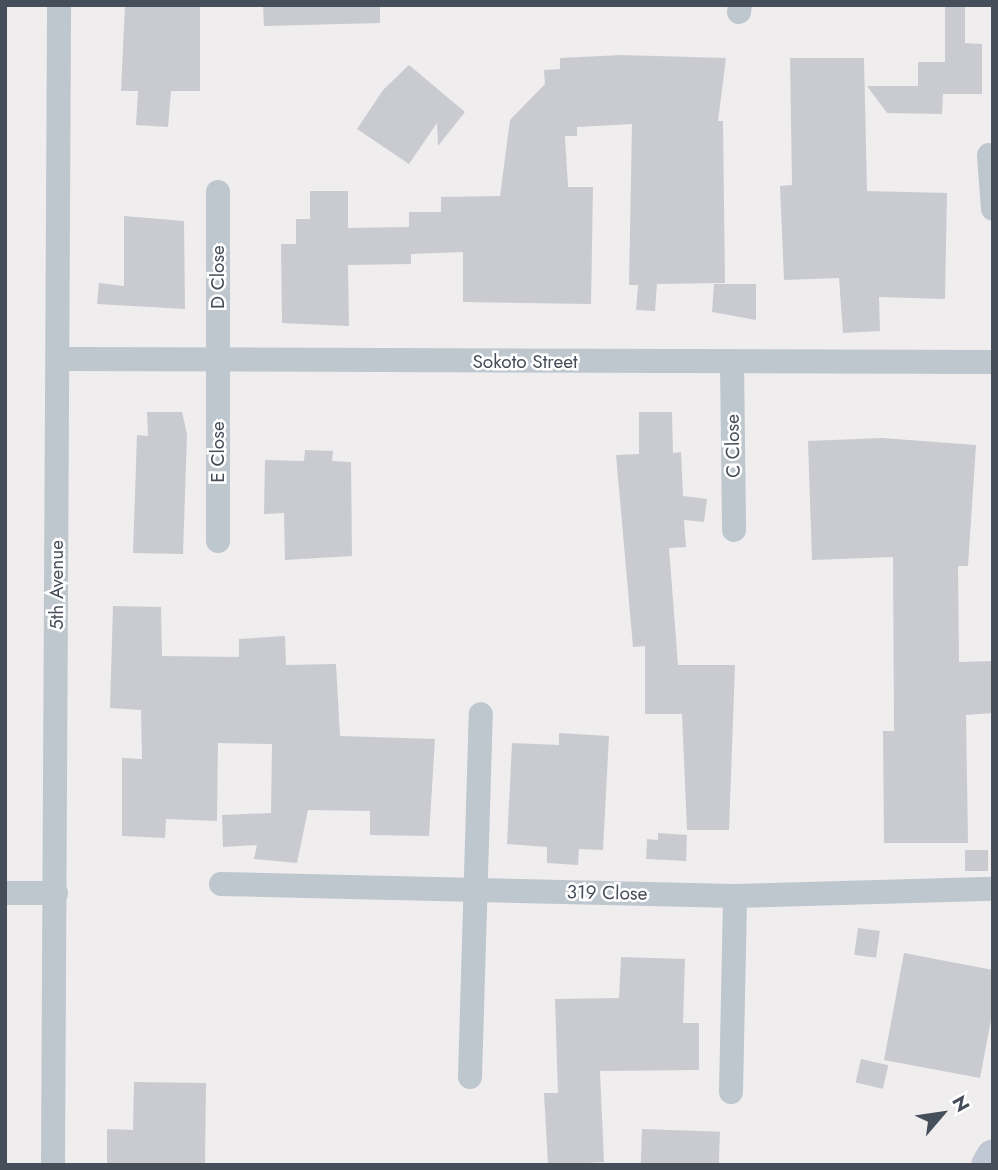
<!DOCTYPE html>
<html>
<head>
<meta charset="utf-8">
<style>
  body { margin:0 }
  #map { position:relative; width:998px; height:1170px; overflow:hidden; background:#efeded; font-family:Jost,sans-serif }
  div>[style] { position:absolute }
  .building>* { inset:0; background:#cacbd1; transform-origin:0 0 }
  .street>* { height:24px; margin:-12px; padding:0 12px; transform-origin:12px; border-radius:12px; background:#bec6ce }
  .secondary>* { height:35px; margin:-17.5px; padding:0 17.5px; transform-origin:17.5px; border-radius:17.5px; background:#c0c8d5 }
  span { translate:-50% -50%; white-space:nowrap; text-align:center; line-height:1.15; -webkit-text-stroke:5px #fff; paint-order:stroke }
  .street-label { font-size:19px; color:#464e59 }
  .frame { position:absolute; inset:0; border:7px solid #464e59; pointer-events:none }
  .north { position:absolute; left:907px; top:1079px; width:70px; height:70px; -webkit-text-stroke:5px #fff; paint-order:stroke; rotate:61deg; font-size:19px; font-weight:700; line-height:28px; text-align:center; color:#464e59 }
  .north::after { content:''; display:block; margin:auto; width:24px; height:32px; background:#464e59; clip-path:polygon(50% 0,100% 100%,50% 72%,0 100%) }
</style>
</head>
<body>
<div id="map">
  <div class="building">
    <div style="clip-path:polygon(125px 5px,200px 5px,200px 91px,171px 91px,168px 127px,136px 125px,138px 91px,121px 91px)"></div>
    <div style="clip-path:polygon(263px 5px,380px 5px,380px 23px,264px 26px)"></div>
    <div style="clip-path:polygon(945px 5px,965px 5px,965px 43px,982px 44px,982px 94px,943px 94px,942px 114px,887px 113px,867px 86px,918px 86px,918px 62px,945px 62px)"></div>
    <div style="clip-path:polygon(621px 55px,726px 58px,718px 121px,723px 121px,725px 283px,657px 284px,655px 311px,636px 310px,638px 285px,629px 285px,632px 124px,577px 127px,577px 136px,565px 136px,568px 187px,593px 187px,591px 304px,463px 302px,463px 252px,411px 254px,411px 264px,348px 265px,349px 326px,282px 323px,281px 244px,296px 244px,296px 219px,310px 219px,310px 191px,348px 191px,348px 228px,409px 227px,409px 212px,441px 212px,441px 197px,500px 196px,510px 120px,545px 84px,544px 70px,560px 69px,560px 58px)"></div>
    <div style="clip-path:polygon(790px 58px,864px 58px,867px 191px,947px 193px,945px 299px,879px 297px,880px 331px,843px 333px,839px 278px,784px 280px,780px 186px,792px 185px)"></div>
    <div style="clip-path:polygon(409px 65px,465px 112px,438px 146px,437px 123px,409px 164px,357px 129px,383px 90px)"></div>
    <div style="clip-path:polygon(124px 216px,184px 221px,185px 309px,97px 304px,99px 283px,124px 286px)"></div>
    <div style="clip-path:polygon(714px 284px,756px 284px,756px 320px,712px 312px)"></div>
    <div style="clip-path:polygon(147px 412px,182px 412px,187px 434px,183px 554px,133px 553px,137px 435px,148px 436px)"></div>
    <div style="clip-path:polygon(639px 412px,672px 412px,673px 453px,681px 452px,683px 496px,707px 499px,704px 522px,684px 520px,686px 547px,669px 548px,678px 665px,735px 665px,729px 830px,687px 830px,682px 714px,645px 714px,645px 646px,633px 647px,616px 455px,639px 454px)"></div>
    <div style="clip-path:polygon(882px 438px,976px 445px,968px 566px,958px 566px,959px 662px,992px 661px,993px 713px,966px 715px,968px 843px,884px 843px,883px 731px,894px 731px,893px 557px,812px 560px,808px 441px)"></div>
    <div style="clip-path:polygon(305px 450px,333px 451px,332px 461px,351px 462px,352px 556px,285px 560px,284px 513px,264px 514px,265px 460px,304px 461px)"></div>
    <div style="clip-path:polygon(113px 606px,161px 607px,162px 656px,239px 657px,239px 639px,285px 636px,286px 665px,336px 664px,340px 736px,435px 739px,429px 836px,370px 835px,370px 811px,308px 810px,297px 863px,254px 859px,257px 845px,223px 847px,222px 815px,271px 813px,272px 744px,218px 743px,217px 821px,166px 819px,165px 838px,122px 836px,122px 758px,142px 759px,141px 710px,110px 708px)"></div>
    <div style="clip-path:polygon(559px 733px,609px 736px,603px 850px,579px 849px,578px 865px,547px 863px,547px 847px,507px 844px,512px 743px,559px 745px)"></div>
    <div style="clip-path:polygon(658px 833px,687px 835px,686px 861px,646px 859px,647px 839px,658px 840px)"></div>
    <div style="left:965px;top:850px;width:23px;height:21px"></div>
    <div style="left:858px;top:928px;width:22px;height:27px;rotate:8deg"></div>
    <div style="clip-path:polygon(904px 953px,993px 970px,993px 1009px,980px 1078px,884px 1060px)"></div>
    <div style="clip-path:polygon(621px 957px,685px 959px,683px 1023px,699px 1023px,699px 1070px,600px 1071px,604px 1162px,548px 1165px,544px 1093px,558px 1093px,555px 999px,619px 998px)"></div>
    <div style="left:861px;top:1059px;width:28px;height:24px;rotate:13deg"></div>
    <div style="clip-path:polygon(134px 1082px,206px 1083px,205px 1165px,107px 1165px,107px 1129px,133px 1130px)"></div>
    <div style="left:642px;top:1129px;width:78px;height:36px;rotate:2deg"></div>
  </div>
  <div class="street">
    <div style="left:739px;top:12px;width:7px;rotate:-82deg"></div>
    <div style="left:989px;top:155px;width:54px;rotate:85.8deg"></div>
    <div style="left:218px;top:192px;width:349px;rotate:90deg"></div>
    <div style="left:58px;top:359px;width:935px;rotate:0.18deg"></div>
    <div style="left:732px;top:362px;width:168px;rotate:89.3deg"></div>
    <div style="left:221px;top:884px;width:514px;rotate:1.34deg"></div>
    <div style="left:735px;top:896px;width:258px;rotate:-1.6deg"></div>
    <div style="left:5px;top:893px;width:51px"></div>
    <div style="left:470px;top:1077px;width:363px;rotate:-88.3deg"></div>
    <div style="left:731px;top:1092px;width:196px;rotate:-88.8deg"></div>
    <div style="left:53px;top:1165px;width:1160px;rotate:-89.7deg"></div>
  </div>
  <div class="secondary">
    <div style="left:988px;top:1165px;width:10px;rotate:-61deg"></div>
  </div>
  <div class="street-label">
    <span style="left:218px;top:277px;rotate:-90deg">D Close</span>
    <span style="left:525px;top:362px">Sokoto Street</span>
    <span style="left:733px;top:446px;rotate:-91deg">C Close</span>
    <span style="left:218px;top:452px;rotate:-90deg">E Close</span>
    <span style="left:57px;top:585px;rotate:-90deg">5th Avenue</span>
    <span style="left:607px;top:893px;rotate:1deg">319 Close</span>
  </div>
  <div class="frame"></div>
  <div class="north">N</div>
</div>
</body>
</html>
